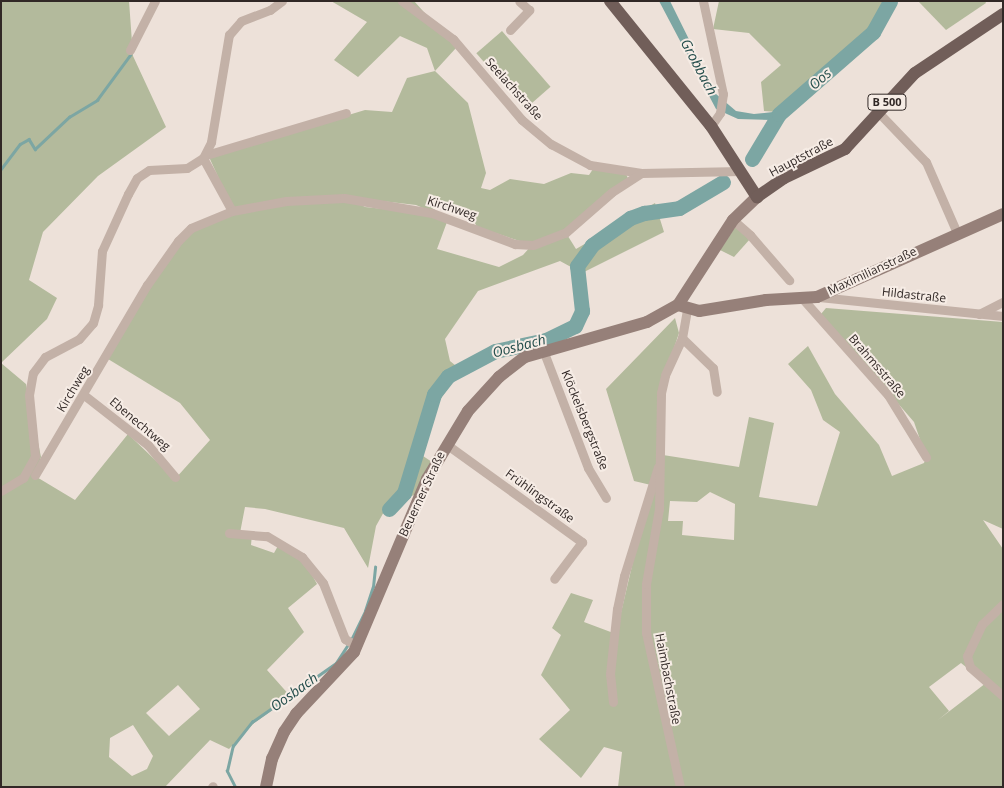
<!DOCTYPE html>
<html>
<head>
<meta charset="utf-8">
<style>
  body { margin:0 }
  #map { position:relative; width:1004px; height:788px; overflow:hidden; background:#ede1d9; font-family:"Open Sans",sans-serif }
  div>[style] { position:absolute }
  .green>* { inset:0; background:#b3ba9c; transform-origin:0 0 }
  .water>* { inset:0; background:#7ca6a3 }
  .stream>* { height:2.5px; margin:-1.25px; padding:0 1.25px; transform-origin:1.25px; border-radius:1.25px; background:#7ca6a3 }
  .river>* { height:15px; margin:-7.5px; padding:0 7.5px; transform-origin:7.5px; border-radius:7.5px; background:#7ca6a3 }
  .street>* { height:9px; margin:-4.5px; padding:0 4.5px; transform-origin:4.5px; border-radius:4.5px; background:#c3b1a7 }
  .secondary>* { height:12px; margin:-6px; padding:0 6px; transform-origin:6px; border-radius:6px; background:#968079 }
  .primary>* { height:12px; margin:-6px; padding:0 6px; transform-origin:6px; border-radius:6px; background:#715e59 }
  span { translate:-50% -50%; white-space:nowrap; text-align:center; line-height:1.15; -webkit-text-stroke:4px #f6ece5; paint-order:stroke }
  .shield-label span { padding:1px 4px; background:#f6ece5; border:1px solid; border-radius:4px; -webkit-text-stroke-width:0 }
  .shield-label { font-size:11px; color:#312826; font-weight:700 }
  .street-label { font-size:12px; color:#312826 }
  .water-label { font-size:14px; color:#224c4a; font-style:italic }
  .frame { position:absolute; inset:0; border:2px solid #312826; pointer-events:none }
</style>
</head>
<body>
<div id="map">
  <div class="green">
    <div style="clip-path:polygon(1px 1px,129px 1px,133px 56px,166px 127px,98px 176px,43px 232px,29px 280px,57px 298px,47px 319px,1px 363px)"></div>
    <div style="clip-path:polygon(evenodd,331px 1px,414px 1px,456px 48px,435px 71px,468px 103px,486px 173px,481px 188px,490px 190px,510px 179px,544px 184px,571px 173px,589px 175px,595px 166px,625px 171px,629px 181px,566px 233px,576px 249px,655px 203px,664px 232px,582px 273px,560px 261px,478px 291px,445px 339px,450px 361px,461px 370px,432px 411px,420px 454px,432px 462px,415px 495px,390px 501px,376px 526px,368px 568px,344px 528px,265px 509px,245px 507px,240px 533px,252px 534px,251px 545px,274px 553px,279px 544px,303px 559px,317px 584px,288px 608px,304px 632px,267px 670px,291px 697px,254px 723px,229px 749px,210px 740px,165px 787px,1px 787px,1px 363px,26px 384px,41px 457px,35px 476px,75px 500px,128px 434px,175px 479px,210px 440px,180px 403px,108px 359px,178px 241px,233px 209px,209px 157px,365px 110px,392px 112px,407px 78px,435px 71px,427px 48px,400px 36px,358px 77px,334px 60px,367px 22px,331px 1px,347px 197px,416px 205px,430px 211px,437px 205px,471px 215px,477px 227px,532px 245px,523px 255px,499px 267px,437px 249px,447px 222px,421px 213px,365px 207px,347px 197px,331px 1px,178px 685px,200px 709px,169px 736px,146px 713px,178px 685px,331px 1px,133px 725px,153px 756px,147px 769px,132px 776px,109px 757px,110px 738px,133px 725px)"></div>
    <div style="clip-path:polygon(719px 1px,893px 1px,875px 35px,830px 79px,777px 112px,764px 111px,761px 82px,781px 65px,749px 33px,713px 29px)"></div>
    <div style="clip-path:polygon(918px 1px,985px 1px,986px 3px,946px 30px)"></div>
    <div style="left:502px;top:31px;width:74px;height:34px;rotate:49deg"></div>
    <div style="clip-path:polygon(736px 226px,750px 239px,734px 257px,720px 250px)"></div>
    <div style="clip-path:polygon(evenodd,826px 308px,1003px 322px,1003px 529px,983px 520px,1003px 549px,1003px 694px,988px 684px,1003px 701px,1003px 787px,618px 787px,622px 752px,604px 747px,581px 778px,539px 739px,570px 710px,541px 675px,561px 635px,552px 628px,571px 593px,593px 600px,584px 622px,616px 634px,651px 485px,634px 481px,606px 389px,675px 318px,679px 333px,665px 375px,663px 455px,739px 467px,749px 417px,774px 423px,759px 497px,817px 506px,840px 432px,823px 420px,811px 390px,788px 364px,808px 346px,835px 394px,879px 445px,892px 476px,924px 463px,926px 457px,914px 422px,821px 314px,826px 308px,710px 492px,735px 504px,734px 540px,682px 535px,683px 521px,668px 521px,670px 501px,697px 502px,710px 492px,826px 308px,961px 663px,986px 683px,938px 720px,949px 711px,929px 687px,961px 663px)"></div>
  </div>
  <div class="water">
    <div style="clip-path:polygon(659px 1px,670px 1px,716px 94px,736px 111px,754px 114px,773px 112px,772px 120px,738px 119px,716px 109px)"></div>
  </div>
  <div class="stream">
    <div style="left:1px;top:169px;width:31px;rotate:-53deg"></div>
    <div style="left:20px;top:144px;width:10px;rotate:-29deg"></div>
    <div style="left:29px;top:139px;width:12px;rotate:59deg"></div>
    <div style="left:35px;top:149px;width:47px;rotate:-43.3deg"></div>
    <div style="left:69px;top:117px;width:33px;rotate:-31deg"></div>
    <div style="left:97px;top:100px;width:56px;rotate:-53.7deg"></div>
    <div style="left:235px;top:787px;width:18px;rotate:-117deg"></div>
    <div style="left:227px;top:771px;width:26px;rotate:-77deg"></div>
    <div style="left:233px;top:746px;width:31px;rotate:-52deg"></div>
    <div style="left:252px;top:722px;width:103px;rotate:-35.1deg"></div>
    <div style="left:336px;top:663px;width:30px;rotate:-57deg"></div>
    <div style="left:352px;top:638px;width:30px;rotate:-64deg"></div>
    <div style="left:365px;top:611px;width:25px;rotate:-72deg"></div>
    <div style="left:373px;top:587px;width:20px;rotate:-84deg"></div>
  </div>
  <div class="river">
    <div style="left:752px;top:159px;width:52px;rotate:-59deg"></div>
    <div style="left:779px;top:114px;width:125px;rotate:-41.1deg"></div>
    <div style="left:873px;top:32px;width:35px;rotate:-61deg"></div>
    <div style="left:389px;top:509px;width:22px;rotate:-47deg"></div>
    <div style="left:404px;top:493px;width:103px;rotate:-73.1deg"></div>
    <div style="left:434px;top:394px;width:23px;rotate:-52deg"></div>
    <div style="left:448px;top:376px;width:53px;rotate:-28deg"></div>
    <div style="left:495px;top:351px;width:52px;rotate:-12.2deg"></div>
    <div style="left:546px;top:340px;width:32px;rotate:-26deg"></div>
    <div style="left:575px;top:326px;width:17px;rotate:-65deg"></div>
    <div style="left:582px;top:311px;width:45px;rotate:-96.3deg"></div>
    <div style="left:577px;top:266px;width:26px;rotate:-54deg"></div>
    <div style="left:592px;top:245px;width:47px;rotate:-35.4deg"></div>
    <div style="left:630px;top:218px;width:15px;rotate:-20deg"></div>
    <div style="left:644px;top:213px;width:35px;rotate:-8deg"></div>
    <div style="left:679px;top:208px;width:51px;rotate:-30.6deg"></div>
  </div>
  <div class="street">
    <div style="left:402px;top:1px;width:64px;rotate:36.7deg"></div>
    <div style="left:453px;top:39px;width:106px;rotate:49.6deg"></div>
    <div style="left:522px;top:120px;width:38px;rotate:40deg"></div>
    <div style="left:551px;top:144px;width:44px;rotate:28.3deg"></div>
    <div style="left:590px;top:165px;width:52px;rotate:8.9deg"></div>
    <div style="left:641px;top:173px;width:100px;rotate:-1.1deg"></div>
    <div style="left:703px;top:1px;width:95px;rotate:77.9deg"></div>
    <div style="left:723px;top:94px;width:19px;rotate:99deg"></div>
    <div style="left:720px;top:113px;width:16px;rotate:125deg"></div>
    <div style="left:510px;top:30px;width:28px;rotate:-46deg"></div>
    <div style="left:529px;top:10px;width:13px;rotate:-138deg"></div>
    <div style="left:130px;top:50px;width:55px;rotate:-63deg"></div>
    <div style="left:878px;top:112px;width:69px;rotate:46.2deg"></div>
    <div style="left:926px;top:162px;width:77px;rotate:66.4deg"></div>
    <div style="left:206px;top:155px;width:146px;rotate:-16.7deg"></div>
    <div style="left:203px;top:158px;width:60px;rotate:61.3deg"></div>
    <div style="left:733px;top:220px;width:23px;rotate:41deg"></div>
    <div style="left:750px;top:235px;width:60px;rotate:49.1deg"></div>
    <div style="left:801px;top:297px;width:131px;rotate:48.4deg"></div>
    <div style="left:888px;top:395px;width:73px;rotate:58.5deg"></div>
    <div style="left:819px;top:297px;width:185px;rotate:5.9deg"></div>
    <div style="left:979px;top:314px;width:27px;rotate:-27deg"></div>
    <div style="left:682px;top:338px;width:43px;rotate:44.1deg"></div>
    <div style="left:713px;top:368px;width:24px;rotate:81deg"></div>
    <div style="left:543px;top:350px;width:126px;rotate:69.1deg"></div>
    <div style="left:588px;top:468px;width:35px;rotate:59deg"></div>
    <div style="left:84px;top:395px;width:81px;rotate:38deg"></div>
    <div style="left:148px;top:445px;width:42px;rotate:49.8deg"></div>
    <div style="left:446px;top:444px;width:168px;rotate:35.8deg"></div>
    <div style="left:582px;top:542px;width:46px;rotate:127.1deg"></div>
    <div style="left:35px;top:475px;width:221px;rotate:-59.5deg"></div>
    <div style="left:147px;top:285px;width:54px;rotate:-54.8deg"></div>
    <div style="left:178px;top:241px;width:18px;rotate:-45deg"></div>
    <div style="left:191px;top:228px;width:44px;rotate:-22.5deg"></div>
    <div style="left:232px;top:211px;width:55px;rotate:-10.5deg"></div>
    <div style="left:286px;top:201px;width:58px;rotate:-3deg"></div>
    <div style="left:344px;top:198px;width:89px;rotate:9.7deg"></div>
    <div style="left:432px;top:213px;width:89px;rotate:20.5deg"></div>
    <div style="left:515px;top:244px;width:18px;rotate:3deg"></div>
    <div style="left:533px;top:245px;width:34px;rotate:-21deg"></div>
    <div style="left:565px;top:233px;width:62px;rotate:-41.1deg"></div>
    <div style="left:612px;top:192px;width:35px;rotate:-33deg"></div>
    <div style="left:1px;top:491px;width:26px;rotate:-31deg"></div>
    <div style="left:23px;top:478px;width:25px;rotate:-61deg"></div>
    <div style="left:35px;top:456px;width:61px;rotate:-95.6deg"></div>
    <div style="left:29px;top:395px;width:22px;rotate:-80deg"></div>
    <div style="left:33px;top:373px;width:20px;rotate:-53deg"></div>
    <div style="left:45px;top:357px;width:38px;rotate:-28deg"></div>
    <div style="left:79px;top:339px;width:21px;rotate:-49deg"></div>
    <div style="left:93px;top:323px;width:19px;rotate:-74deg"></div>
    <div style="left:98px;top:305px;width:54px;rotate:-85.8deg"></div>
    <div style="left:102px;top:251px;width:63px;rotate:-65.5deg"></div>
    <div style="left:128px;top:194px;width:18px;rotate:-61deg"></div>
    <div style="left:137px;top:178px;width:14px;rotate:-34deg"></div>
    <div style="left:149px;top:170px;width:38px;rotate:-3deg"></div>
    <div style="left:187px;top:168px;width:19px;rotate:-32deg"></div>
    <div style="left:203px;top:158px;width:18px;rotate:-63deg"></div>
    <div style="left:211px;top:142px;width:109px;rotate:-80.5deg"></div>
    <div style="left:229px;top:35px;width:18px;rotate:-49deg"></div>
    <div style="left:241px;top:21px;width:31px;rotate:-21deg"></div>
    <div style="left:270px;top:10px;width:15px;rotate:-37deg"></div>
    <div style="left:229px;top:533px;width:38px;rotate:5deg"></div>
    <div style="left:267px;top:536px;width:41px;rotate:31deg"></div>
    <div style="left:302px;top:557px;width:33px;rotate:51deg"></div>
    <div style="left:323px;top:583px;width:60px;rotate:68.6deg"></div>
    <div style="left:345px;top:639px;width:14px;rotate:30deg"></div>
    <div style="left:1003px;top:604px;width:29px;rotate:136deg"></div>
    <div style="left:982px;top:624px;width:35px;rotate:115deg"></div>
    <div style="left:967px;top:656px;width:11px;rotate:75deg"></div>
    <div style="left:970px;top:667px;width:44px;rotate:41.3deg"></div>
    <div style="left:613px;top:702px;width:28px;rotate:-96deg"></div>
    <div style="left:610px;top:674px;width:65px;rotate:-83.9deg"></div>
    <div style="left:617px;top:609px;width:34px;rotate:-78deg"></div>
    <div style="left:624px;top:576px;width:114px;rotate:-72.7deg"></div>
    <div style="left:212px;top:787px;width:1px;rotate:-45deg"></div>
    <div style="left:680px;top:787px;width:158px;rotate:-102.4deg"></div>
    <div style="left:646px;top:633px;width:49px;rotate:-90deg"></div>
    <div style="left:646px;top:584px;width:76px;rotate:-80.2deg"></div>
    <div style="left:659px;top:509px;width:116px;rotate:-89deg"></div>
    <div style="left:661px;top:393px;width:18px;rotate:-77deg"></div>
    <div style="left:665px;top:375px;width:41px;rotate:-65.3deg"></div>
    <div style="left:682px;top:338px;width:28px;rotate:-80deg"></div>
  </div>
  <div class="secondary">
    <div style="left:678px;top:305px;width:22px;rotate:16deg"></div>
    <div style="left:699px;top:311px;width:68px;rotate:-9.3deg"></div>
    <div style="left:766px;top:300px;width:51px;rotate:-3.4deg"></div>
    <div style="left:817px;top:297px;width:204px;rotate:-24deg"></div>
    <div style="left:266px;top:787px;width:29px;rotate:-78deg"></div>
    <div style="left:272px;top:759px;width:30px;rotate:-66deg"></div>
    <div style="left:284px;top:732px;width:22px;rotate:-56deg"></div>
    <div style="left:296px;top:714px;width:85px;rotate:-46.9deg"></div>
    <div style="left:354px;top:652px;width:188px;rotate:-67.1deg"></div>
    <div style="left:427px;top:479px;width:79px;rotate:-58.9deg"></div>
    <div style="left:468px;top:411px;width:46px;rotate:-47.6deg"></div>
    <div style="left:499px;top:377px;width:33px;rotate:-38deg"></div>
    <div style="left:525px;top:357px;width:127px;rotate:-16deg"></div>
    <div style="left:647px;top:322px;width:35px;rotate:-29deg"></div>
    <div style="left:678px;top:305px;width:101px;rotate:-57.1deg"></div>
    <div style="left:733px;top:220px;width:33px;rotate:-44deg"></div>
  </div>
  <div class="primary">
    <div style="left:610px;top:1px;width:161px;rotate:51.1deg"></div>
    <div style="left:711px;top:126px;width:85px;rotate:57.1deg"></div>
    <div style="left:757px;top:197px;width:33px;rotate:-35deg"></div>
    <div style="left:784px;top:178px;width:68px;rotate:-25.4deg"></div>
    <div style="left:845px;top:149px;width:103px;rotate:-47.4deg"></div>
    <div style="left:915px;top:73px;width:106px;rotate:-33.8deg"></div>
  </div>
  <div class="shield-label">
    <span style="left:887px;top:102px">B 500</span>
  </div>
  <div class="street-label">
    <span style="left:514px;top:89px;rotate:48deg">Seelachstraße</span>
    <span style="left:801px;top:157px;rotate:-28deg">Hauptstraße</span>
    <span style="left:452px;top:208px;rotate:18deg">Kirchweg</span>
    <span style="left:872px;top:271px;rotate:-25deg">Maximilianstraße</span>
    <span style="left:914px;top:295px;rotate:6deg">Hildastraße</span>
    <span style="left:877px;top:366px;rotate:49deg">Brahmsstraße</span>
    <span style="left:73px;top:389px;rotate:-59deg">Kirchweg</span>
    <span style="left:585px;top:420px;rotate:68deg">Klöckelsbergstraße</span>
    <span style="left:140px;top:424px;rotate:40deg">Ebenechtweg</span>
    <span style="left:422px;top:494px;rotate:-65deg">Beuerner Straße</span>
    <span style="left:540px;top:496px;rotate:36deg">Frühlingstraße</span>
    <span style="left:668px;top:679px;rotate:79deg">Haimbachstraße</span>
  </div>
  <div class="water-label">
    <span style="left:699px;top:67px;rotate:62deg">Grobbach</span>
    <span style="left:820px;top:79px;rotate:-41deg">Oos</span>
    <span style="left:519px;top:346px;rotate:-15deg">Oosbach</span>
    <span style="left:294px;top:692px;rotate:-36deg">Oosbach</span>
  </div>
  <div class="frame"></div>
</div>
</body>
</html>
